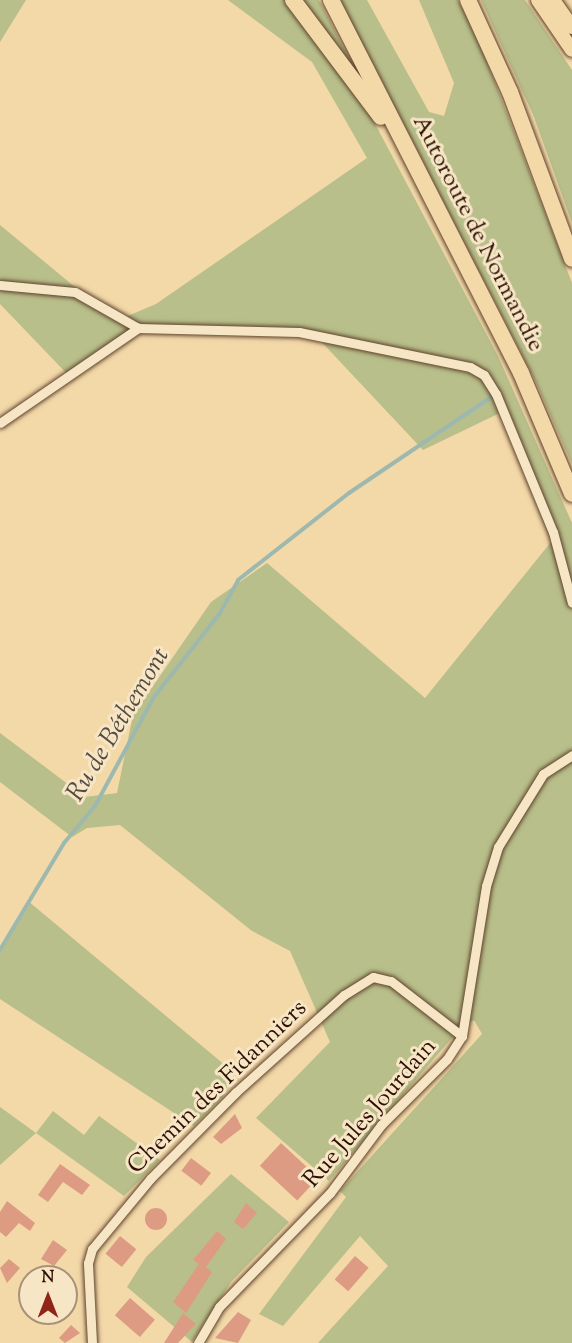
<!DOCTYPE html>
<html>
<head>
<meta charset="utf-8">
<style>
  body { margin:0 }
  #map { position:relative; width:572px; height:1343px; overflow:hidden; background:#f3d8a8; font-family:"Sorts Mill Goudy",serif }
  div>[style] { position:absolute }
  .green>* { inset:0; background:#b8bf8a }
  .stream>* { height:4px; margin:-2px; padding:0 2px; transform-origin:2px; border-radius:2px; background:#9db9af }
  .building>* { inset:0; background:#dd9b84; transform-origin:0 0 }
  .round { border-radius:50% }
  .roads { filter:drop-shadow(0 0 2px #5f432d) drop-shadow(0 0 2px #5f432d) }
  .minor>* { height:9px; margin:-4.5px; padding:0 4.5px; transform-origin:4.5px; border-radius:4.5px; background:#f7e6c6 }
  .primary>* { height:14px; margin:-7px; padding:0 7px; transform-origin:7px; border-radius:7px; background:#f3d8a8 }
  .motorway>* { height:16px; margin:-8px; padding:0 8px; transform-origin:8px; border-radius:8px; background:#f3d8a8 }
  span { translate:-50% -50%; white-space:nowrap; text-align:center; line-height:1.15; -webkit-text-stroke:6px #f7e6c6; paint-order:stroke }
  .street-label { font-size:24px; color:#2e1104 }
  .water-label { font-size:26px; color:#554c40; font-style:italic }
  .north { position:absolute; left:18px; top:1265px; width:60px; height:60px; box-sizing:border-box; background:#f7e6c6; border:2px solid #a79178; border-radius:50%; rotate:0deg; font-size:16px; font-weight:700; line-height:24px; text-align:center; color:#2e1104 }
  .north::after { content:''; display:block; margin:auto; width:21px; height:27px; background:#8f2418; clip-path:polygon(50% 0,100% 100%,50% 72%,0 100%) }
</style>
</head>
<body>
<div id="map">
  <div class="green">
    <div style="clip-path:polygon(0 0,26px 0,0 42px)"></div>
    <div style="clip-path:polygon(228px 0,286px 0,363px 101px,498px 356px,572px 523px,572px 1343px,318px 1343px,388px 1266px,360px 1236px,283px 1326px,259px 1314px,346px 1197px,340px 1191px,482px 1034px,474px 1020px,457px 1032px,329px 1181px,256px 1118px,330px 1042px,290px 951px,252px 931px,120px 825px,87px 828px,72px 837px,0 782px,0 733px,85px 797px,117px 793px,133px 715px,211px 602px,267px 563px,425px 698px,551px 542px,502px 412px,423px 450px,315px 335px,137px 333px,71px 378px,0 304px,0 225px,116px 321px,156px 304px,367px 158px,312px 62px)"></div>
    <div style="clip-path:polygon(300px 0,319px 0,354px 68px)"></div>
    <div style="clip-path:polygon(340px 0,367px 0,429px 112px,444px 116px,454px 83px,419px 0,458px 0,477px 36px,572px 283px,572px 464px,536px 382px)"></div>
    <div style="clip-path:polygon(481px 0,525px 0,572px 70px,572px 223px,534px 117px)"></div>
    <div style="clip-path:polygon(28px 901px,232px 1071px,224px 1096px,194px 1126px,0 999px,0 951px)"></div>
    <div style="clip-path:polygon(0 1107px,36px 1133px,53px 1111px,84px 1135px,99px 1116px,160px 1160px,124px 1196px,36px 1133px,0 1165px)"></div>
    <div style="clip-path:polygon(231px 1174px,289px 1222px,231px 1282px,192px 1342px,127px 1287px,146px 1257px)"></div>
  </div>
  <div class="stream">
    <div style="left:0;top:950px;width:125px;rotate:-59.1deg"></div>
    <div style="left:64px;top:843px;width:48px;rotate:-50deg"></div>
    <div style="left:95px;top:806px;width:124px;rotate:-61.6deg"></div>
    <div style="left:154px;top:697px;width:107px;rotate:-51.8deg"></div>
    <div style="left:220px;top:613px;width:38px;rotate:-61deg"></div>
    <div style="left:238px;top:580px;width:141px;rotate:-38.1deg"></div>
    <div style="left:349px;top:493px;width:177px;rotate:-34deg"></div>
  </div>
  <div class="building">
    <div style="clip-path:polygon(235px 1114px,242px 1128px,221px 1144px,213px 1137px)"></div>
    <div style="left:281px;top:1143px;width:51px;height:31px;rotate:43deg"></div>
    <div style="left:191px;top:1158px;width:25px;height:16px;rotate:37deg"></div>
    <div style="clip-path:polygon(60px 1164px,90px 1185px,82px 1195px,63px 1182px,48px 1202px,38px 1195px)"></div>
    <div style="clip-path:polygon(7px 1201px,35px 1223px,30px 1231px,19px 1223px,6px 1237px,0 1232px,0 1212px)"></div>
    <div style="clip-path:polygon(246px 1203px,257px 1213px,243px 1229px,234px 1222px)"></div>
    <div class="round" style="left:145px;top:1208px;width:22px;height:22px"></div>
    <div style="clip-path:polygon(217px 1231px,226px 1239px,206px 1267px,212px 1272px,186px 1313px,173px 1302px,199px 1264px,193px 1260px)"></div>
    <div style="left:120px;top:1236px;width:21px;height:23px;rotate:39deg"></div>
    <div style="clip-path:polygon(53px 1240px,67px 1250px,54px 1266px,41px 1259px)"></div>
    <div style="left:355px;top:1256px;width:18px;height:31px;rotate:41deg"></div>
    <div style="clip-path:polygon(9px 1259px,20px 1268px,7px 1283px,0 1268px)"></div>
    <div style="left:130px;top:1298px;width:33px;height:23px;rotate:41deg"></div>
    <div style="clip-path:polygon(238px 1312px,251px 1320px,238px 1343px,215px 1338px)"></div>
    <div style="clip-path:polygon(183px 1313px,196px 1324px,178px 1343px,164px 1343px)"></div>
    <div style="clip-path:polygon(71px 1325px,80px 1333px,65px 1343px,59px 1338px)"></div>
  </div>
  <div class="roads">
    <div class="minor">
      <div style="left:0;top:285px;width:75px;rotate:5.3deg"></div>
      <div style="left:75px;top:292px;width:73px;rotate:29.7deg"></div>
      <div style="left:138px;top:328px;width:161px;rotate:1.4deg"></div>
      <div style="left:299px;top:332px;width:175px;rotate:11.6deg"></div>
      <div style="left:470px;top:367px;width:16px;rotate:30deg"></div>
      <div style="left:484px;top:375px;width:22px;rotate:58deg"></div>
      <div style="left:496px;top:394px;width:149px;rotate:67.6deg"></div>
      <div style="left:553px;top:532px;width:73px;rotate:75deg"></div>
      <div style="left:0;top:423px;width:168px;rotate:-34.5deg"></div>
      <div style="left:92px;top:1343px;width:80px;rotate:-92.9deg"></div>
      <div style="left:88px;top:1263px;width:15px;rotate:-74deg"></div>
      <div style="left:92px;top:1249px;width:92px;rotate:-50.3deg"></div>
      <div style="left:151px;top:1178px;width:120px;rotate:-45.3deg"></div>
      <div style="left:235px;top:1093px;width:147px;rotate:-42deg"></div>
      <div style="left:344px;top:995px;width:34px;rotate:-32deg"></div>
      <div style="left:373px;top:977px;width:18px;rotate:13deg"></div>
      <div style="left:391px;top:981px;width:90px;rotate:37.8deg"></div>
      <div style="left:198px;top:1343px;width:42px;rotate:-59.7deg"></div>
      <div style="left:219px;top:1307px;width:159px;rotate:-45.8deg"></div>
      <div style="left:330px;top:1193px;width:85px;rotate:-53.1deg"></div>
      <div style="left:381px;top:1125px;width:93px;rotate:-45deg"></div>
      <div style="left:447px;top:1059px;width:27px;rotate:-57deg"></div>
      <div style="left:462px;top:1036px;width:152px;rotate:-80.9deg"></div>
      <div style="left:486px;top:886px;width:41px;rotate:-72.9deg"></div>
      <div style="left:498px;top:847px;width:86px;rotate:-58.3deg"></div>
      <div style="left:543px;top:774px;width:35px;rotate:-33deg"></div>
    </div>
    <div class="primary">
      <div style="left:538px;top:0;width:60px;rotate:55.8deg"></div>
      <div style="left:553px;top:0;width:33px;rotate:55deg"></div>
    </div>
    <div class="motorway">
      <div style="left:293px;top:0;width:146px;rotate:53.1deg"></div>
      <div style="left:331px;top:0;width:419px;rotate:63deg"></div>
      <div style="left:521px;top:373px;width:131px;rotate:67.1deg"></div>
      <div style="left:468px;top:0;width:101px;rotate:65.5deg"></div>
      <div style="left:510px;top:92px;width:178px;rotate:69.6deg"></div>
    </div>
  </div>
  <div class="street-label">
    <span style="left:477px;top:234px;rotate:63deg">Autoroute de Normandie</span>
    <span style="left:218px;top:1088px;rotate:-44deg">Chemin des Fidanniers</span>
    <span style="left:371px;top:1114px;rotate:-49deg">Rue Jules Jourdain</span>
  </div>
  <div class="water-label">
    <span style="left:119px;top:725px;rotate:-59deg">Ru de Béthemont</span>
  </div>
  <div class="north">N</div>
</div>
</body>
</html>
